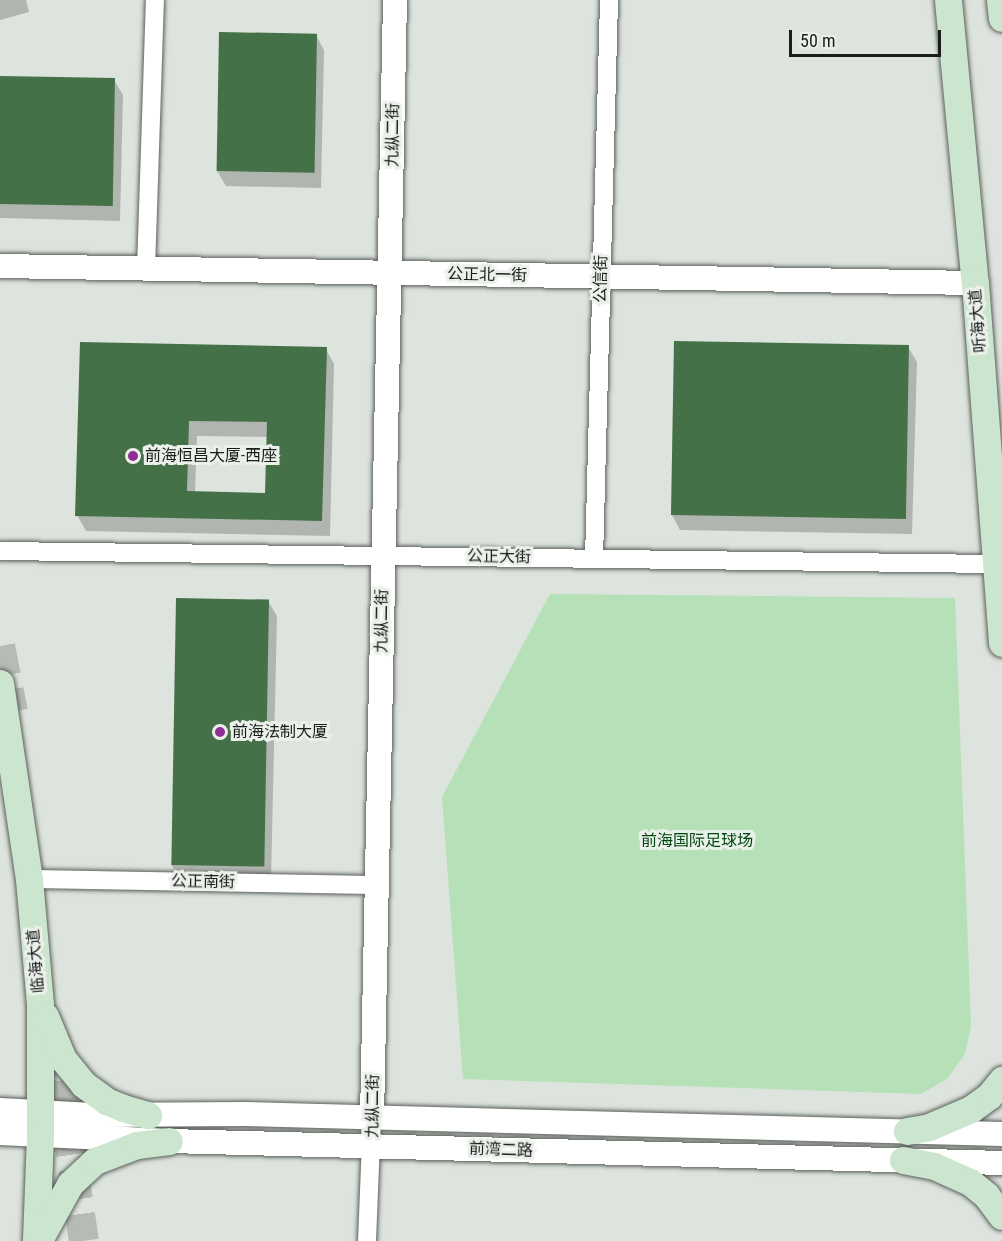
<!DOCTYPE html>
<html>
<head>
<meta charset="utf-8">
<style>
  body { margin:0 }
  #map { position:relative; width:1002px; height:1241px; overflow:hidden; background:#dde3dd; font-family:"Roboto Condensed","Noto Sans SC",sans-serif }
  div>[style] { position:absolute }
  .green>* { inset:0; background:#b6e1b8 }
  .shadow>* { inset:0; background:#0003 }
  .building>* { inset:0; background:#447147; transform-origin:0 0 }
  .primary-tunnel>* { height:30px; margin-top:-15px; transform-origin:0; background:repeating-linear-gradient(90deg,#b6bbb6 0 30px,transparent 0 45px) }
  .roads { filter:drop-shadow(0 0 2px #5b605b) drop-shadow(0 0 2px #5b605b) }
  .minor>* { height:18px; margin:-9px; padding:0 9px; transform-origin:9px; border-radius:9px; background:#fff }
  .tertiary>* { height:24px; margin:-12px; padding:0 12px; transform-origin:12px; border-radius:12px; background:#fff }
  .secondary>* { height:27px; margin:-13.5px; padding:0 13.5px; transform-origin:13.5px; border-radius:13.5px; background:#cce5ce }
  .dots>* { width:16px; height:16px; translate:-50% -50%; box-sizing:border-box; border:3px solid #ebf0eb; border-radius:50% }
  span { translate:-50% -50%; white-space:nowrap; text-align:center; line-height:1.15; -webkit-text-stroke:6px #ebf0eb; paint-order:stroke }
  .street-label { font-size:16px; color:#1b1d1b }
  .poi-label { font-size:16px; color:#1b1d1b }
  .left { translate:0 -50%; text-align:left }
  .park-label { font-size:16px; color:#004a10 }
  .scale { position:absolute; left:789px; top:30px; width:152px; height:27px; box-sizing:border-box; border:3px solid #1b1d1b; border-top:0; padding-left:8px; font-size:18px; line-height:21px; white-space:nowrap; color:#1b1d1b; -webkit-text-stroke:4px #ebf0eb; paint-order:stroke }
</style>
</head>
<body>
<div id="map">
  <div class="green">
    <div style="clip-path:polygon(550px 594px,955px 598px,971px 1026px,965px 1054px,947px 1079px,921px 1094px,463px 1079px,442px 797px)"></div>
  </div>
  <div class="shadow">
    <div style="clip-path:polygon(0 0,26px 0,29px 12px,0 20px)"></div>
    <div style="clip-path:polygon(316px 35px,324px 50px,321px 188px,226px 186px,217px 171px)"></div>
    <div style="clip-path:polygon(0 78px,114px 80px,123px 95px,120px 221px,0 218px)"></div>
    <div style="clip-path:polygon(evenodd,82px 343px,326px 349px,334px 364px,330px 536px,86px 531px,77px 515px,82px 343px,197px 436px,268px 437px,267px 494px,195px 492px,197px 436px)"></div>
    <div style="clip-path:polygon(908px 347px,917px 362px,912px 534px,680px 530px,672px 515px)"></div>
    <div style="clip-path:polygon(268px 601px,277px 616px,271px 881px,180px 879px,171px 864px)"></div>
  </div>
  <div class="building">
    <div style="left:219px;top:32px;width:98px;height:139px;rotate:1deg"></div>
    <div style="left:0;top:76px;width:115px;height:128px;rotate:1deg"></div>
    <div style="left:674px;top:341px;width:235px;height:174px;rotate:1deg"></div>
    <div style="clip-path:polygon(evenodd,80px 342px,327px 347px,322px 521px,75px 516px,80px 342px,189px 421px,267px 422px,265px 493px,187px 491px,189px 421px)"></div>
    <div style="left:176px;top:598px;width:93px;height:267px;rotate:1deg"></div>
  </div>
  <div class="primary-tunnel">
    <div style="left:0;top:646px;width:67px;rotate:78.9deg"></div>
    <div style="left:54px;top:1036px;width:207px;rotate:81.7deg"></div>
  </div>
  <div class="roads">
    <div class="minor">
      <div style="left:146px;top:269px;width:269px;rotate:-88.1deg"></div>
      <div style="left:0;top:551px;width:997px;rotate:0.75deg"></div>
      <div style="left:594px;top:559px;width:559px;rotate:-88.46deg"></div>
      <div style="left:29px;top:879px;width:348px;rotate:1deg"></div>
      <div style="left:367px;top:1241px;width:124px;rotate:-87.7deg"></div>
    </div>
    <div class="tertiary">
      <div style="left:0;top:266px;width:975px;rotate:1deg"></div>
      <div style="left:0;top:1110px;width:92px;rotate:3.1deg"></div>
      <div style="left:92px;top:1115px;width:153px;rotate:-0.4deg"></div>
      <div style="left:245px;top:1114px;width:757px;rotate:1.51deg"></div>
      <div style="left:372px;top:1117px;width:1117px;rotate:-88.82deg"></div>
      <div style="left:0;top:1133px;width:169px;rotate:2.7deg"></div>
      <div style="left:169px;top:1141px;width:833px;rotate:1.51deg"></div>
    </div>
    <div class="secondary">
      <div style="left:948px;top:0;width:284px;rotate:84.6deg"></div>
      <div style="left:975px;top:283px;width:361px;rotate:85.7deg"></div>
      <div style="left:1000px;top:0;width:18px;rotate:84deg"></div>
      <div style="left:0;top:683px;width:198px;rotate:81.6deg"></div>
      <div style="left:29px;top:879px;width:125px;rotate:85deg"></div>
      <div style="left:40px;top:1004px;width:131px;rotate:90deg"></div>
      <div style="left:40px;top:1135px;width:106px;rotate:92.2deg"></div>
      <div style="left:45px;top:1016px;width:47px;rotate:67.3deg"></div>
      <div style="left:63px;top:1059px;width:32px;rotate:51deg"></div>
      <div style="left:83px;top:1084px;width:29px;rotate:36deg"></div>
      <div style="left:106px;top:1101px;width:18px;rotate:22deg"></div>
      <div style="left:123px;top:1108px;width:26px;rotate:16deg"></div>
      <div style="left:907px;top:1131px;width:22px;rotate:-10deg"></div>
      <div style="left:929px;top:1127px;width:46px;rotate:-23.2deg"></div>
      <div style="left:971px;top:1109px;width:22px;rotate:-36deg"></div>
      <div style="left:989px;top:1096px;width:21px;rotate:-51deg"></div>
      <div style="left:903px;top:1160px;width:32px;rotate:11deg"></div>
      <div style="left:934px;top:1166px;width:39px;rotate:24deg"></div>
      <div style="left:970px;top:1182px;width:21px;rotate:39deg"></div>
      <div style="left:986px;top:1195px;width:26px;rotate:53deg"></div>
      <div style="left:39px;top:1240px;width:64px;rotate:-61deg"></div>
      <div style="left:70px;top:1184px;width:34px;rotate:-43deg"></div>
      <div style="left:95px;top:1161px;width:45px;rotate:-20.9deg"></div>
      <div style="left:137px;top:1145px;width:32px;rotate:-7deg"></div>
    </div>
  </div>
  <div class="dots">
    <div style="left:133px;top:456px;background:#8f2d94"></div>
    <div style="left:220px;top:732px;background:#8f2d94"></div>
  </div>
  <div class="street-label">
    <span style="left:393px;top:135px;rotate:-89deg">九纵二街</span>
    <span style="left:487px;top:275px;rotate:1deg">公正北一街</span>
    <span style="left:601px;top:279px;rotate:-89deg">公信街</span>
    <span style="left:978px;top:321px;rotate:-95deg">听海大道</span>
    <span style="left:499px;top:557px;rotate:1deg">公正大街</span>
    <span style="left:382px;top:621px;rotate:-89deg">九纵二街</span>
    <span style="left:203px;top:882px;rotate:1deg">公正南街</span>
    <span style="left:36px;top:961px;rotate:-95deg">临海大道</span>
    <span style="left:373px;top:1106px;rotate:-89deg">九纵二街</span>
    <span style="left:501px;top:1150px;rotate:2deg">前湾二路</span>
  </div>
  <div class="poi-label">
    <span class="left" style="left:145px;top:456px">前海恒昌大厦-西座</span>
    <span class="left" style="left:232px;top:732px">前海法制大厦</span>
  </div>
  <div class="park-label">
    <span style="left:697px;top:841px">前海国际足球场</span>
  </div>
  <div class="scale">50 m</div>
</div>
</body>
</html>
